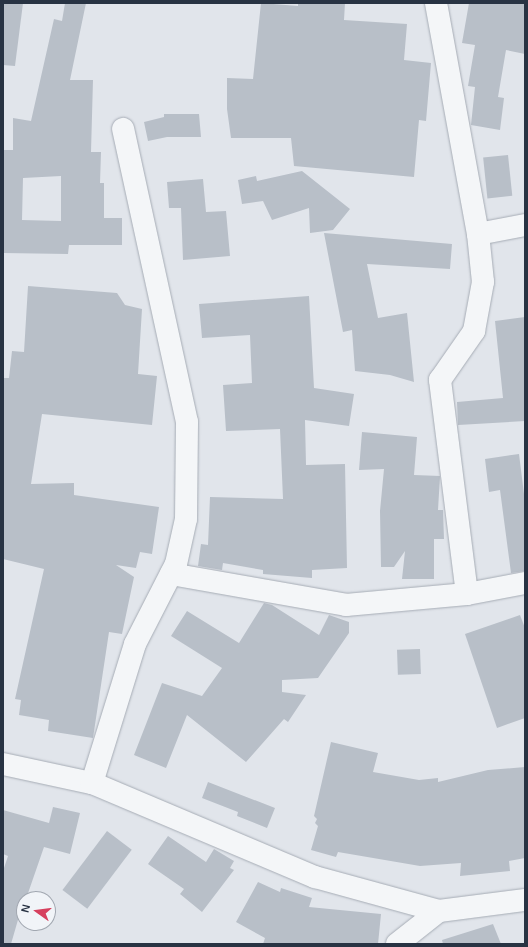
<!DOCTYPE html>
<html>
<head>
<meta charset="utf-8">
<style>
  body { margin:0 }
  #map { position:relative; width:528px; height:947px; overflow:hidden; background:#e1e5eb; font-family:Helvetica,sans-serif }
  div>[style] { position:absolute }
  .building>* { inset:0; background:#b8bfc8; transform-origin:0 0 }
  .roads { filter:drop-shadow(0 0 1px #a6acb5) drop-shadow(0 0 1px #a6acb5) }
  .minor>* { height:22px; margin:-11px; padding:0 11px; transform-origin:11px; border-radius:11px; background:#f4f6f8 }
  span { translate:-50% -50%; white-space:nowrap; text-align:center; line-height:1.15; -webkit-text-stroke:3.5px #f1f4f8; paint-order:stroke }
  .frame { position:absolute; inset:0; border:4px solid #283343; pointer-events:none }
  .north { position:absolute; left:16px; top:891px; width:40px; height:40px; box-sizing:border-box; background:#f1f4f8; border:1px solid #a1a7b0; border-radius:50%; rotate:284deg; font-size:11px; font-weight:700; line-height:16px; text-align:center; color:#283343 }
  .north::after { content:''; display:block; margin:auto; width:14px; height:18px; background:#d6405e; clip-path:polygon(50% 0,100% 100%,50% 72%,0 100%) }
</style>
</head>
<body>
<div id="map">
  <div class="building">
    <div style="clip-path:polygon(3px 3px,23px 3px,15px 66px,3px 65px)"></div>
    <div style="clip-path:polygon(evenodd,65px 3px,86px 3px,70px 80px,93px 80px,91px 152px,101px 152px,100px 183px,104px 183px,104px 218px,122px 218px,122px 245px,69px 245px,68px 254px,3px 253px,3px 150px,13px 150px,13px 118px,31px 121px,54px 19px,62px 21px,65px 3px,61px 176px,61px 221px,22px 220px,23px 178px,61px 176px)"></div>
    <div style="clip-path:polygon(261px 3px,298px 6px,298px 3px,345px 3px,344px 20px,407px 24px,404px 60px,431px 63px,426px 121px,419px 120px,414px 177px,294px 166px,291px 138px,231px 138px,227px 109px,227px 78px,253px 79px)"></div>
    <div style="clip-path:polygon(469px 3px,525px 3px,525px 54px,506px 50px,498px 97px,504px 98px,500px 130px,471px 125px,475px 87px,468px 86px,475px 45px,462px 43px)"></div>
    <div style="clip-path:polygon(164px 114px,199px 114px,201px 137px,167px 137px,148px 141px,144px 122px,164px 117px)"></div>
    <div style="left:508px;top:155px;width:41px;height:25px;rotate:84deg"></div>
    <div style="clip-path:polygon(302px 171px,350px 209px,333px 230px,310px 233px,309px 208px,272px 220px,263px 201px,242px 204px,238px 180px,256px 176px,257px 181px)"></div>
    <div style="clip-path:polygon(203px 179px,206px 212px,226px 211px,230px 256px,183px 260px,181px 208px,169px 208px,167px 182px)"></div>
    <div style="clip-path:polygon(324px 233px,452px 244px,450px 269px,367px 264px,378px 318px,407px 313px,414px 382px,390px 375px,355px 371px,352px 330px,343px 332px)"></div>
    <div style="clip-path:polygon(28px 286px,117px 293px,125px 305px,142px 309px,138px 374px,157px 376px,152px 425px,42px 414px,31px 484px,74px 483px,74px 495px,159px 507px,152px 554px,140px 552px,136px 568px,116px 565px,134px 577px,122px 634px,109px 632px,93px 738px,48px 731px,49px 720px,19px 715px,21px 700px,15px 699px,44px 569px,3px 559px,3px 378px,9px 378px,12px 351px,24px 352px)"></div>
    <div style="clip-path:polygon(309px 296px,314px 388px,354px 394px,349px 426px,305px 420px,306px 465px,345px 464px,347px 568px,312px 570px,312px 578px,263px 574px,263px 570px,223px 563px,222px 570px,198px 566px,201px 544px,208px 545px,210px 497px,283px 499px,280px 429px,226px 431px,223px 385px,252px 383px,250px 335px,202px 338px,199px 304px)"></div>
    <div style="clip-path:polygon(525px 317px,525px 421px,458px 425px,457px 402px,503px 398px,495px 321px)"></div>
    <div style="clip-path:polygon(362px 432px,417px 437px,414px 475px,440px 476px,438px 510px,443px 510px,444px 539px,434px 539px,434px 579px,402px 579px,405px 551px,394px 567px,381px 567px,380px 511px,384px 469px,359px 470px)"></div>
    <div style="clip-path:polygon(519px 454px,525px 502px,525px 571px,511px 573px,500px 490px,489px 492px,485px 459px)"></div>
    <div style="clip-path:polygon(264px 603px,272px 605px,319px 635px,329px 615px,349px 622px,349px 633px,318px 678px,282px 680px,282px 692px,306px 695px,288px 722px,284px 719px,246px 762px,187px 715px,166px 768px,134px 755px,162px 683px,202px 696px,222px 668px,171px 636px,187px 611px,239px 643px)"></div>
    <div style="clip-path:polygon(520px 615px,525px 628px,525px 718px,497px 728px,465px 634px)"></div>
    <div style="left:420px;top:649px;width:25px;height:23px;rotate:88deg"></div>
    <div style="clip-path:polygon(331px 742px,378px 753px,373px 772px,419px 780px,438px 778px,438px 782px,488px 770px,525px 767px,525px 858px,509px 861px,510px 871px,460px 876px,461px 863px,420px 866px,338px 852px,336px 857px,311px 850px,318px 826px,315px 823px,317px 819px,314px 816px)"></div>
    <div style="clip-path:polygon(208px 782px,275px 808px,267px 828px,237px 816px,238px 812px,202px 798px)"></div>
    <div style="clip-path:polygon(53px 807px,80px 813px,70px 854px,44px 847px,26px 899px,24px 899px,11px 944px,3px 944px,3px 871px,8px 856px,3px 854px,3px 810px,49px 823px)"></div>
    <div style="left:107px;top:831px;width:31px;height:74px;rotate:37deg"></div>
    <div style="clip-path:polygon(168px 836px,206px 862px,214px 849px,234px 861px,230px 868px,234px 870px,202px 912px,180px 894px,184px 889px,148px 864px)"></div>
    <div style="clip-path:polygon(258px 882px,280px 892px,281px 888px,312px 898px,309px 907px,381px 914px,378px 944px,263px 944px,265px 938px,236px 922px)"></div>
    <div style="clip-path:polygon(493px 924px,501px 944px,443px 944px,442px 940px)"></div>
  </div>
  <div class="roads">
    <div class="minor">
      <div style="left:436px;top:3px;width:235px;rotate:79.7deg"></div>
      <div style="left:478px;top:234px;width:48px;rotate:-10.8deg"></div>
      <div style="left:171px;top:574px;width:178px;rotate:10deg"></div>
      <div style="left:346px;top:605px;width:121px;rotate:-5.2deg"></div>
      <div style="left:467px;top:594px;width:59px;rotate:-10.7deg"></div>
      <div style="left:467px;top:594px;width:216px;rotate:-97.2deg"></div>
      <div style="left:440px;top:380px;width:60px;rotate:-55.2deg"></div>
      <div style="left:474px;top:331px;width:50px;rotate:-79.6deg"></div>
      <div style="left:483px;top:282px;width:48px;rotate:-95.9deg"></div>
      <div style="left:3px;top:764px;width:91px;rotate:12.1deg"></div>
      <div style="left:92px;top:783px;width:242px;rotate:22.9deg"></div>
      <div style="left:315px;top:877px;width:129px;rotate:15.3deg"></div>
      <div style="left:439px;top:911px;width:87px;rotate:-7.3deg"></div>
      <div style="left:92px;top:783px;width:145px;rotate:-72.8deg"></div>
      <div style="left:135px;top:644px;width:90px;rotate:-62.9deg"></div>
      <div style="left:176px;top:564px;width:46px;rotate:-77.5deg"></div>
      <div style="left:186px;top:519px;width:97px;rotate:-89.4deg"></div>
      <div style="left:187px;top:422px;width:300px;rotate:-102.3deg"></div>
      <div style="left:397px;top:944px;width:53px;rotate:-38.2deg"></div>
    </div>
  </div>
  <div class="frame"></div>
  <div class="north">N</div>
</div>
</body>
</html>
